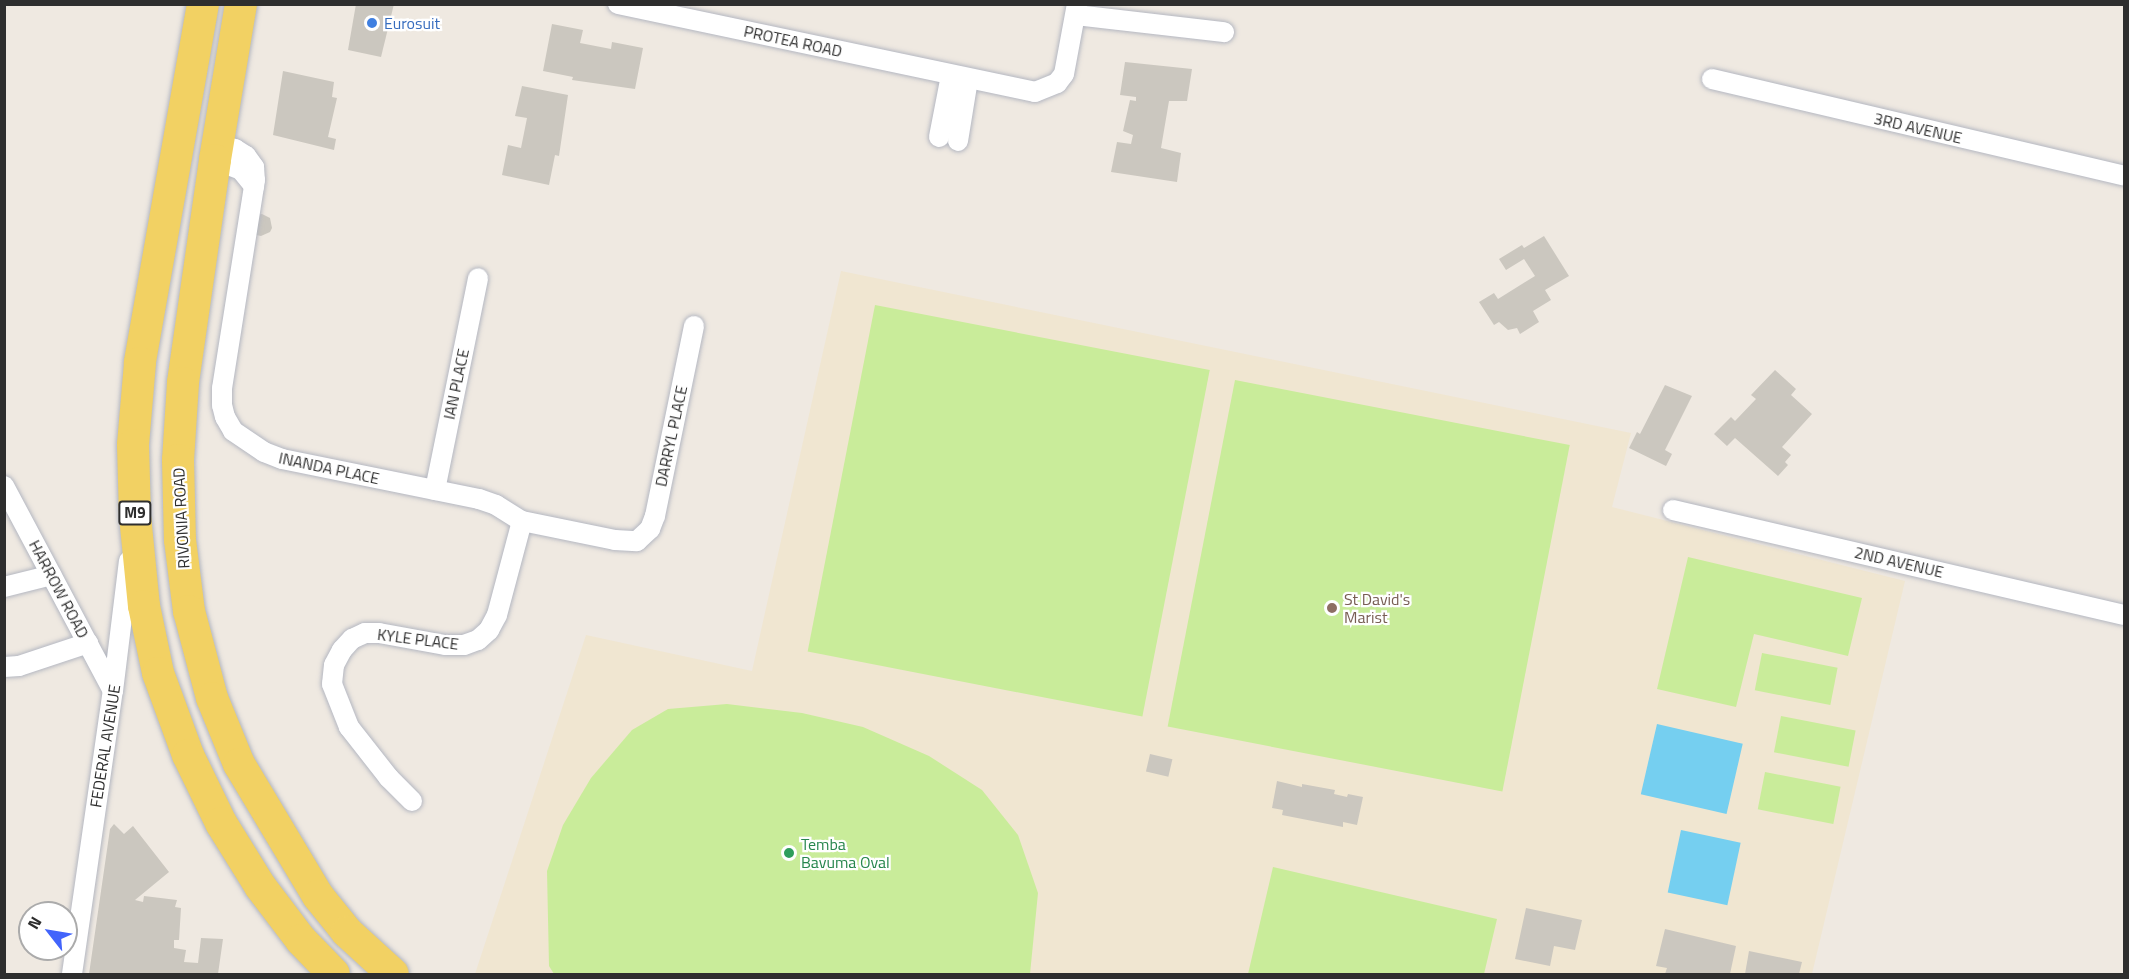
<!DOCTYPE html>
<html>
<head>
<meta charset="utf-8">
<style>
  body { margin:0 }
  #map { position:relative; width:2129px; height:979px; overflow:hidden; background:#efe9e1; font-family:"Titillium Web",sans-serif }
  div>[style] { position:absolute }
  .education>* { inset:0; background:#f0e6d1 }
  .pitch>* { inset:0; background:#c9ec9a; transform-origin:0 0 }
  .water>* { inset:0; background:#75cff0; transform-origin:0 0 }
  .building>* { inset:0; background:#cbc7bf; transform-origin:0 0 }
  .roads { filter:drop-shadow(0 0 2px #b4b7c1) drop-shadow(0 0 2px #b4b7c1) }
  .street>* { height:20px; margin:-10px; padding:0 10px; transform-origin:10px; border-radius:10px; background:#fff }
  .primary>* { height:32px; margin:-16px; padding:0 16px; transform-origin:16px; border-radius:16px; background:#f2d163 }
  .dots>* { width:16px; height:16px; translate:-50% -50%; box-sizing:border-box; border:3px solid #fff; border-radius:50% }
  span { translate:-50% -50%; white-space:nowrap; text-align:center; line-height:1.15; -webkit-text-stroke:4.5px #fff; paint-order:stroke }
  .shield-label span { padding:2px 4px; background:#fff; border:2px solid; border-radius:4px; -webkit-text-stroke-width:0 }
  .shield-label { font-size:15px; color:#2e2e2e; font-weight:700 }
  .shop-label { font-size:16px; color:#366cbe }
  .left { translate:0 -50%; text-align:left }
  .street-label { font-size:16px; color:#2e2e2e }
  .education-label { font-size:16px; color:#785e54 }
  .leisure-label { font-size:16px; color:#27864d }
  .frame { position:absolute; inset:0; border:6px solid #2e2e2e; pointer-events:none }
  .north { position:absolute; left:18px; top:901px; width:60px; height:60px; box-sizing:border-box; background:#fff; border:2px solid #ababab; border-radius:50%; rotate:301deg; font-size:16px; font-weight:700; line-height:24px; text-align:center; color:#2e2e2e }
  .north::after { content:''; display:block; margin:auto; width:21px; height:27px; background:#4264fb; clip-path:polygon(50% 0,100% 100%,50% 72%,0 100%) }
</style>
</head>
<body>
<div id="map">
  <div class="education">
    <div style="clip-path:polygon(841px 271px,1631px 433px,1612px 507px,1905px 581px,1812px 974px,475px 974px,586px 635px,752px 671px)"></div>
  </div>
  <div class="pitch">
    <div style="left:875px;top:305px;width:341px;height:353px;rotate:11deg"></div>
    <div style="left:1235px;top:380px;width:341px;height:353px;rotate:11deg"></div>
    <div style="clip-path:polygon(1688px 557px,1862px 598px,1848px 656px,1754px 634px,1736px 707px,1657px 689px)"></div>
    <div style="left:1762px;top:653px;width:77px;height:38px;rotate:11deg"></div>
    <div style="clip-path:polygon(727px 704px,802px 713px,863px 727px,929px 756px,982px 790px,1018px 835px,1038px 893px,1030px 974px,554px 974px,549px 966px,547px 871px,563px 825px,591px 778px,632px 730px,668px 709px)"></div>
    <div style="left:1781px;top:716px;width:76px;height:37px;rotate:11deg"></div>
    <div style="left:1765px;top:772px;width:77px;height:38px;rotate:11deg"></div>
    <div style="clip-path:polygon(1273px 867px,1497px 919px,1484px 974px,1248px 974px)"></div>
  </div>
  <div class="water">
    <div style="left:1657px;top:724px;width:88px;height:72px;rotate:13deg"></div>
    <div style="left:1681px;top:830px;width:61px;height:64px;rotate:12deg"></div>
  </div>
  <div class="building">
    <div style="clip-path:polygon(356px 4px,394px 4px,381px 57px,348px 50px)"></div>
    <div style="clip-path:polygon(552px 24px,583px 30px,580px 43px,611px 49px,612px 42px,643px 48px,635px 89px,572px 80px,573px 77px,543px 71px)"></div>
    <div style="clip-path:polygon(1125px 62px,1192px 69px,1187px 101px,1169px 101px,1161px 148px,1181px 153px,1177px 182px,1111px 172px,1117px 142px,1131px 144px,1133px 135px,1123px 131px,1130px 100px,1136px 101px,1136px 97px,1120px 95px)"></div>
    <div style="clip-path:polygon(283px 71px,334px 82px,332px 97px,337px 98px,328px 137px,336px 139px,334px 150px,273px 135px)"></div>
    <div style="clip-path:polygon(522px 86px,568px 95px,559px 156px,555px 155px,549px 185px,502px 175px,508px 145px,521px 148px,527px 118px,515px 116px)"></div>
    <div style="clip-path:polygon(262px 214px,270px 218px,272px 228px,270px 232px,261px 236px,256px 235px,257px 215px)"></div>
    <div style="clip-path:polygon(1544px 236px,1569px 276px,1545px 290px,1551px 300px,1533px 311px,1539px 322px,1520px 334px,1517px 328px,1508px 330px,1499px 322px,1494px 325px,1479px 302px,1494px 293px,1498px 299px,1535px 276px,1524px 259px,1506px 270px,1499px 259px,1522px 245px,1524px 248px)"></div>
    <div style="clip-path:polygon(1775px 370px,1796px 389px,1791px 395px,1812px 414px,1782px 447px,1791px 455px,1785px 462px,1788px 465px,1778px 476px,1735px 438px,1727px 446px,1714px 434px,1731px 417px,1735px 421px,1756px 399px,1751px 395px)"></div>
    <div style="clip-path:polygon(1665px 385px,1692px 396px,1665px 450px,1672px 454px,1666px 466px,1629px 448px,1637px 432px,1640px 434px)"></div>
    <div style="left:1150px;top:754px;width:23px;height:18px;rotate:13deg"></div>
    <div style="clip-path:polygon(1277px 781px,1302px 787px,1302px 784px,1335px 790px,1334px 794px,1347px 797px,1348px 794px,1363px 797px,1357px 825px,1343px 822px,1343px 827px,1282px 815px,1283px 810px,1272px 808px)"></div>
    <div style="clip-path:polygon(114px 824px,124px 834px,133px 826px,169px 872px,135px 900px,143px 902px,144px 896px,177px 900px,175px 907px,181px 908px,179px 940px,174px 940px,174px 948px,186px 950px,184px 962px,198px 963px,201px 938px,223px 939px,218px 974px,89px 974px,110px 829px)"></div>
    <div style="clip-path:polygon(1526px 908px,1582px 920px,1575px 950px,1554px 946px,1550px 966px,1515px 959px)"></div>
    <div style="clip-path:polygon(1665px 929px,1736px 946px,1730px 974px,1665px 974px,1667px 968px,1656px 966px)"></div>
    <div style="clip-path:polygon(1749px 951px,1802px 962px,1799px 974px,1745px 974px)"></div>
  </div>
  <div class="roads">
    <div class="street">
      <div style="left:618px;top:4px;width:426px;rotate:11.9deg"></div>
      <div style="left:1035px;top:92px;width:24px;rotate:-22deg"></div>
      <div style="left:1057px;top:83px;width:11px;rotate:-52deg"></div>
      <div style="left:1064px;top:74px;width:71px;rotate:-79.5deg"></div>
      <div style="left:1076px;top:15px;width:149px;rotate:6.6deg"></div>
      <div style="left:1712px;top:79px;width:423px;rotate:13.2deg"></div>
      <div style="left:939px;top:137px;width:63px;rotate:-79deg"></div>
      <div style="left:958px;top:141px;width:63px;rotate:-80.8deg"></div>
      <div style="left:217px;top:144px;width:19px;rotate:16deg"></div>
      <div style="left:235px;top:149px;width:13px;rotate:32deg"></div>
      <div style="left:246px;top:156px;width:14px;rotate:54deg"></div>
      <div style="left:254px;top:167px;width:13px;rotate:86deg"></div>
      <div style="left:255px;top:180px;width:211px;rotate:99deg"></div>
      <div style="left:222px;top:388px;width:17px;rotate:90deg"></div>
      <div style="left:222px;top:405px;width:12px;rotate:76deg"></div>
      <div style="left:225px;top:417px;width:16px;rotate:60deg"></div>
      <div style="left:233px;top:431px;width:37px;rotate:34deg"></div>
      <div style="left:264px;top:452px;width:19px;rotate:21deg"></div>
      <div style="left:282px;top:459px;width:201px;rotate:11.5deg"></div>
      <div style="left:479px;top:499px;width:18px;rotate:19deg"></div>
      <div style="left:496px;top:505px;width:31px;rotate:32deg"></div>
      <div style="left:522px;top:521px;width:95px;rotate:11.5deg"></div>
      <div style="left:615px;top:540px;width:22px;rotate:3deg"></div>
      <div style="left:637px;top:541px;width:18px;rotate:-43deg"></div>
      <div style="left:650px;top:529px;width:14px;rotate:-69deg"></div>
      <div style="left:655px;top:516px;width:194px;rotate:-78.4deg"></div>
      <div style="left:215px;top:160px;width:28px;rotate:21deg"></div>
      <div style="left:241px;top:170px;width:21px;rotate:51deg"></div>
      <div style="left:4px;top:486px;width:232px;rotate:62deg"></div>
      <div style="left:435px;top:490px;width:216px;rotate:-78.5deg"></div>
      <div style="left:1673px;top:510px;width:463px;rotate:13.1deg"></div>
      <div style="left:4px;top:587px;width:49px;rotate:-14deg"></div>
      <div style="left:4px;top:667px;width:15px;rotate:-4deg"></div>
      <div style="left:19px;top:666px;width:73px;rotate:-18.4deg"></div>
      <div style="left:412px;top:801px;width:33px;rotate:-135deg"></div>
      <div style="left:389px;top:778px;width:65px;rotate:-128.1deg"></div>
      <div style="left:349px;top:727px;width:46px;rotate:-111.6deg"></div>
      <div style="left:332px;top:684px;width:19px;rotate:-84deg"></div>
      <div style="left:334px;top:665px;width:17px;rotate:-62deg"></div>
      <div style="left:342px;top:650px;width:15px;rotate:-48deg"></div>
      <div style="left:352px;top:639px;width:14px;rotate:-25deg"></div>
      <div style="left:365px;top:633px;width:14px"></div>
      <div style="left:379px;top:633px;width:67px;rotate:10.3deg"></div>
      <div style="left:445px;top:645px;width:19px"></div>
      <div style="left:464px;top:645px;width:15px;rotate:-20deg"></div>
      <div style="left:478px;top:640px;width:15px;rotate:-42deg"></div>
      <div style="left:489px;top:630px;width:17px;rotate:-62deg"></div>
      <div style="left:497px;top:615px;width:97px;rotate:-75.1deg"></div>
      <div style="left:72px;top:974px;width:286px;rotate:-81.8deg"></div>
      <div style="left:113px;top:691px;width:131px;rotate:-83deg"></div>
    </div>
    <div class="primary">
      <div style="left:203px;top:4px;width:364px;rotate:100deg"></div>
      <div style="left:140px;top:363px;width:82px;rotate:94.9deg"></div>
      <div style="left:133px;top:445px;width:71px;rotate:88.4deg"></div>
      <div style="left:135px;top:516px;width:90px;rotate:84.3deg"></div>
      <div style="left:144px;top:606px;width:68px;rotate:78.2deg"></div>
      <div style="left:158px;top:673px;width:87px;rotate:69.9deg"></div>
      <div style="left:188px;top:755px;width:76px;rotate:64.1deg"></div>
      <div style="left:221px;top:823px;width:74px;rotate:58.2deg"></div>
      <div style="left:260px;top:886px;width:68px;rotate:52.8deg"></div>
      <div style="left:301px;top:940px;width:47px;rotate:45.9deg"></div>
      <div style="left:241px;top:4px;width:158px;rotate:99.5deg"></div>
      <div style="left:215px;top:160px;width:225px;rotate:98.2deg"></div>
      <div style="left:183px;top:383px;width:77px;rotate:93.7deg"></div>
      <div style="left:178px;top:460px;width:80px;rotate:88.6deg"></div>
      <div style="left:180px;top:540px;width:72px;rotate:82.8deg"></div>
      <div style="left:189px;top:611px;width:90px;rotate:75.2deg"></div>
      <div style="left:212px;top:698px;width:71px;rotate:67.8deg"></div>
      <div style="left:239px;top:764px;width:154px;rotate:59.1deg"></div>
      <div style="left:318px;top:896px;width:46px;rotate:51.1deg"></div>
      <div style="left:347px;top:932px;width:62px;rotate:42.4deg"></div>
    </div>
  </div>
  <div class="dots">
    <div style="left:372px;top:23px;background:#3f7fe0"></div>
    <div style="left:1332px;top:608px;background:#8d6e63"></div>
    <div style="left:789px;top:853px;background:#2e9e5b"></div>
  </div>
  <div class="shield-label">
    <span style="left:135px;top:513px">M9</span>
  </div>
  <div class="shop-label">
    <span class="left" style="left:384px;top:23px">Eurosuit</span>
  </div>
  <div class="street-label">
    <span style="left:793px;top:41px;rotate:12deg">PROTEA ROAD</span>
    <span style="left:1918px;top:128px;rotate:13deg">3RD AVENUE</span>
    <span style="left:456px;top:384px;rotate:-78deg">IAN PLACE</span>
    <span style="left:671px;top:436px;rotate:-78deg">DARRYL PLACE</span>
    <span style="left:329px;top:468px;rotate:12deg">INANDA PLACE</span>
    <span style="left:181px;top:518px;rotate:-93deg">RIVONIA ROAD</span>
    <span style="left:1899px;top:562px;rotate:13deg">2ND AVENUE</span>
    <span style="left:59px;top:589px;rotate:62deg">HARROW ROAD</span>
    <span style="left:418px;top:639px;rotate:7deg">KYLE PLACE</span>
    <span style="left:105px;top:746px;rotate:-81deg">FEDERAL AVENUE</span>
  </div>
  <div class="education-label">
    <span class="left" style="left:1344px;top:608px">St David's<br>Marist</span>
  </div>
  <div class="leisure-label">
    <span class="left" style="left:801px;top:853px">Temba<br>Bavuma Oval</span>
  </div>
  <div class="frame"></div>
  <div class="north">N</div>
</div>
</body>
</html>
